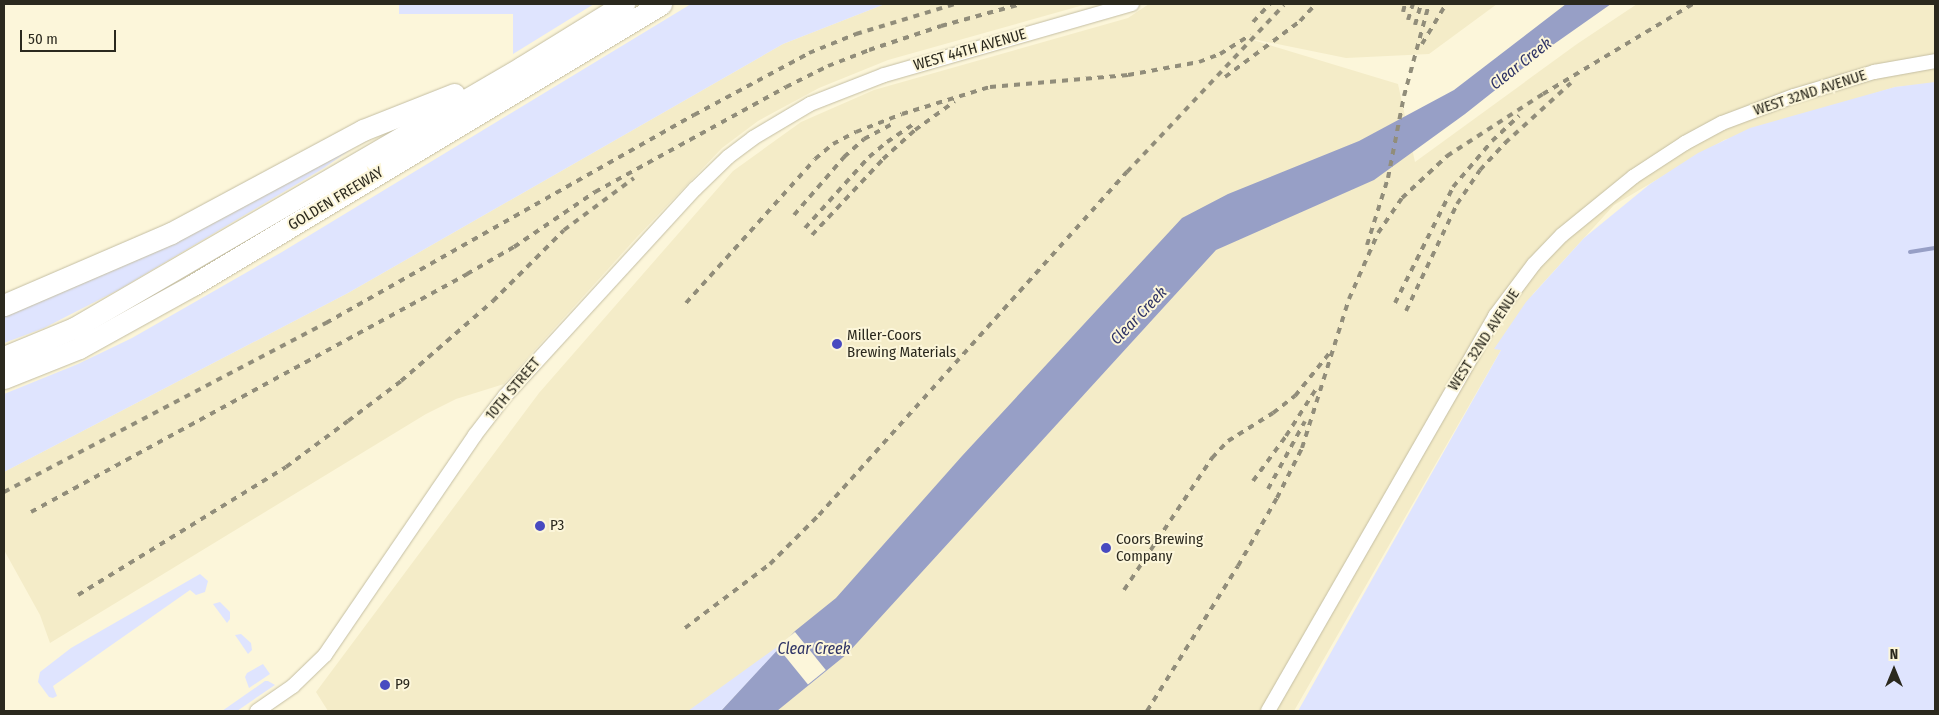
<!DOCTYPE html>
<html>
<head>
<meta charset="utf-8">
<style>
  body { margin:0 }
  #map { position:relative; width:1939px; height:715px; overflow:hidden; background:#fcf6da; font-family:"Fira Sans Condensed",sans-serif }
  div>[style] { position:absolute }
  .built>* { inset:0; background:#f4ecc8 }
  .green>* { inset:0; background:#dfe4fe }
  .water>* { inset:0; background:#979fc6 }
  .pier>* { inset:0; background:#fcf6da; transform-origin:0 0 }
  .stream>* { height:4px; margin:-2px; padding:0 2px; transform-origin:2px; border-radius:2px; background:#979fc6 }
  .roads { filter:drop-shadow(0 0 1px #c4bea3) drop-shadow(0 0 1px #c4bea3) }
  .minor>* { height:14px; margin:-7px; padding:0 7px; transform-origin:7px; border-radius:7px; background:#fff }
  .highway>* { height:21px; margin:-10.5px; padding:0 10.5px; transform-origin:10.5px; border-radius:10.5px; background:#fff }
  .rail>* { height:4px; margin-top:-2px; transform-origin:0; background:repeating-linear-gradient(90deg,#918d7a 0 6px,transparent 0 12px) }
  .dots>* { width:14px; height:14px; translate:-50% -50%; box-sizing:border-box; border:2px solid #fcf6da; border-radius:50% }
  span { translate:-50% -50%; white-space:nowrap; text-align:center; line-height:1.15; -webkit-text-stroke:4px #fcf6da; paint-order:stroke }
  .street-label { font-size:15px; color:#2b291e }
  .poi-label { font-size:15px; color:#2b291e }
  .left { translate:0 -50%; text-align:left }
  .water-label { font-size:16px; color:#2d3265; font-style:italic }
  .frame { position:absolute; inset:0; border:5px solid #2b291e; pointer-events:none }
  .north { position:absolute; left:1869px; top:645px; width:50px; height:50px; -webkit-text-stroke:4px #fcf6da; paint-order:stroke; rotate:0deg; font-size:14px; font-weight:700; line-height:20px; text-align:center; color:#2b291e }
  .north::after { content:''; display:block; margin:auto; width:18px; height:22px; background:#2b291e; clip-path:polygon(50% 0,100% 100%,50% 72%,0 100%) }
  .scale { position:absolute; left:20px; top:30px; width:96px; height:22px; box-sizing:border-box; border:2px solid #2b291e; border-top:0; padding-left:6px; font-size:15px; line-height:18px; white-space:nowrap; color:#2b291e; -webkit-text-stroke:4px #fcf6da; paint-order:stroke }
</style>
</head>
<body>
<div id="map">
  <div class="built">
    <div style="clip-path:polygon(885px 4px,1087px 4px,888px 60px,819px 88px,758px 121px,722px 148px,637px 237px,504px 384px,456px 399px,426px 414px,50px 643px,40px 615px,4px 550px,4px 472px,348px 293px,783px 44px)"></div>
    <div style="clip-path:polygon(1149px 4px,1497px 4px,1429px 54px,1346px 58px,1243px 37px,1398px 84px,1415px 162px,1577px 44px,1637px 4px,1935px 4px,1935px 83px,1895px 87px,1724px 140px,1614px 205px,1533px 294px,1294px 711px,328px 711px,316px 692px,539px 393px,733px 171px,801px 122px,874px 90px,1128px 18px)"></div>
  </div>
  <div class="green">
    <div style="clip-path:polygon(399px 4px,594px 4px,513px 54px,513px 14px,399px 14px)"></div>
    <div style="clip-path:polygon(691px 4px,885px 4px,783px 44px,348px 293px,4px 472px,4px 394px,78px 364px,132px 338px,282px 252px)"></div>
    <div style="clip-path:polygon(1935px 82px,1935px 711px,1298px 711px,1501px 350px,1494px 349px,1526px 302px,1584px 238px,1650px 184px,1698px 153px,1750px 128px,1895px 87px)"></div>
    <div style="clip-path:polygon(370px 136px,324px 168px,120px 289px,44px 328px,4px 343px,4px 308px)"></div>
    <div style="clip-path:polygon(200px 574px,208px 581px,205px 592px,196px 595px,190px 590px,53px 686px,57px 696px,53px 698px,49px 697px,38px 682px,40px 672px,71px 648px)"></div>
    <div style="clip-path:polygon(220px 602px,230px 612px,230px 619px,227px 623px,213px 604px)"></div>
    <div style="clip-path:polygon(241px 634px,251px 643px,252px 650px,248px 654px,235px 635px)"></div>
    <div style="clip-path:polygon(777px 647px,779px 649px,721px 711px,688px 711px)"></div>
    <div style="clip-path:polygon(263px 664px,270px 674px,249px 688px,245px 677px,247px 673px)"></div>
    <div style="clip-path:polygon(265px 681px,268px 681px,275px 685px,237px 711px,222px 711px)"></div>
  </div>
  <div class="water">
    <div style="clip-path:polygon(1566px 4px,1611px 4px,1547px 49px,1465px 114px,1374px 180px,1216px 250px,847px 654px,777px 711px,721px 711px,795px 631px,836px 598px,962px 456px,1182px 218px,1228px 194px,1359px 141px,1454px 90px)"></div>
  </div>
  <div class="pier">
    <div style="left:795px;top:632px;width:49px;height:23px;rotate:51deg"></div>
  </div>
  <div class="stream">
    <div style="left:1910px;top:252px;width:25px;rotate:-9deg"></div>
  </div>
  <div class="roads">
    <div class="minor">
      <div style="left:257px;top:711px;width:44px;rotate:-34.8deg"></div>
      <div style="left:293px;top:686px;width:45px;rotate:-44.1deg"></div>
      <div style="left:325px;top:655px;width:266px;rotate:-55.7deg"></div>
      <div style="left:475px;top:435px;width:49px;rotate:-52.4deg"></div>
      <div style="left:505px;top:396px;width:281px;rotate:-47.5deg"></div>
      <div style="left:695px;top:189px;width:46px;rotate:-44.1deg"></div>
      <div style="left:728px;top:157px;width:31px;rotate:-37deg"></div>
      <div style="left:753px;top:138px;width:66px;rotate:-30.8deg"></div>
      <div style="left:810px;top:104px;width:79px;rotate:-21.4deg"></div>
      <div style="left:884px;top:75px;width:258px;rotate:-16deg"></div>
      <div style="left:1268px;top:711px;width:456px;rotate:-60.1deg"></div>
      <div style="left:1495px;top:316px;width:65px;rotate:-53.1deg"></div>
      <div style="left:1534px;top:264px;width:40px;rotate:-46deg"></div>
      <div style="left:1562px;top:235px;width:92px;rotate:-39.2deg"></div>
      <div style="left:1633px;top:177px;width:62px;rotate:-33.2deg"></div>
      <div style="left:1685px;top:143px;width:42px;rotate:-28.4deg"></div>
      <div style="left:1722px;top:123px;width:77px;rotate:-20.6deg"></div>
      <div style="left:1794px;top:96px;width:84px;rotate:-16.7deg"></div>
      <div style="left:1874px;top:72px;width:62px;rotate:-10.2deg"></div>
    </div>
    <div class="highway">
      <div style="left:4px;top:305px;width:182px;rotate:-23.3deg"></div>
      <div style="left:171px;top:233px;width:218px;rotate:-28.2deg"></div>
      <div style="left:363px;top:130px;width:98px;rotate:-21.6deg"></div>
      <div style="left:4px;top:357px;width:76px;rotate:-22.5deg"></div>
      <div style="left:74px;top:328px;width:518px;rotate:-30.22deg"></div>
      <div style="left:522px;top:67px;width:120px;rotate:-31.7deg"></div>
      <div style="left:4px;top:378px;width:81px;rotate:-21.8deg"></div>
      <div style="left:79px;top:348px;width:130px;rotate:-28.9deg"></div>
      <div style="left:193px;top:285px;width:546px;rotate:-30.98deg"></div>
    </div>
  </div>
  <div class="rail">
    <div style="left:1403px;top:12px;width:8px;rotate:-76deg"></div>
    <div style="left:1408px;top:20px;width:17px;rotate:-73deg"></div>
    <div style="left:1253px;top:22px;width:25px;rotate:-47deg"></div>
    <div style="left:1415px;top:25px;width:22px;rotate:-74deg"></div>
    <div style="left:1422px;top:44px;width:47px;rotate:-59deg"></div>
    <div style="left:1225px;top:77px;width:94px;rotate:-36.7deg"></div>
    <div style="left:1300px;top:21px;width:23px;rotate:-47deg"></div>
    <div style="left:794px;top:215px;width:77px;rotate:-49.2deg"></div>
    <div style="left:844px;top:157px;width:27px;rotate:-42deg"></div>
    <div style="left:864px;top:139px;width:34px;rotate:-28deg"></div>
    <div style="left:805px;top:228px;width:96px;rotate:-48deg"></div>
    <div style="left:869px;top:157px;width:23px;rotate:-40deg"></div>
    <div style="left:887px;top:142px;width:32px;rotate:-34deg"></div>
    <div style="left:812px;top:235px;width:104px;rotate:-46.9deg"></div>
    <div style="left:883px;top:159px;width:43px;rotate:-42.2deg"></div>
    <div style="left:915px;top:130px;width:49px;rotate:-35.9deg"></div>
    <div style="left:1367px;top:245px;width:70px;rotate:-72.6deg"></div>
    <div style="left:1388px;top:178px;width:84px;rotate:-79deg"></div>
    <div style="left:1404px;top:96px;width:95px;rotate:-74.8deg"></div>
    <div style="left:686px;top:303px;width:193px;rotate:-48.1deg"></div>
    <div style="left:815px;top:159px;width:23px;rotate:-40deg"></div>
    <div style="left:833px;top:144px;width:26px;rotate:-28deg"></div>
    <div style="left:856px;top:132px;width:49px;rotate:-21.4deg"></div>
    <div style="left:902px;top:114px;width:92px;rotate:-17.1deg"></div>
    <div style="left:990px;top:87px;width:139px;rotate:-5deg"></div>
    <div style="left:1128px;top:75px;width:72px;rotate:-10.4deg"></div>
    <div style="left:1199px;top:62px;width:22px;rotate:-21deg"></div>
    <div style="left:1220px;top:54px;width:36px;rotate:-32deg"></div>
    <div style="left:1395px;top:303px;width:130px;rotate:-63.4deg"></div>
    <div style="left:1453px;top:187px;width:60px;rotate:-49.7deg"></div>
    <div style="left:1492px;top:141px;width:37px;rotate:-43deg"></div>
    <div style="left:1406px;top:311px;width:119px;rotate:-64.5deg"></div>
    <div style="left:1457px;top:204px;width:41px;rotate:-55.9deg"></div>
    <div style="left:1480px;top:170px;width:37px;rotate:-47deg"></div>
    <div style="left:1505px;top:143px;width:89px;rotate:-42.3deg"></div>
    <div style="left:1253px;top:481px;width:56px;rotate:-53.7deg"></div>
    <div style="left:1286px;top:436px;width:59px;rotate:-57.4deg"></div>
    <div style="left:1268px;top:489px;width:77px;rotate:-61.4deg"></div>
    <div style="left:4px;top:492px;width:364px;rotate:-27.7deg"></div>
    <div style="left:326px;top:323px;width:423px;rotate:-29.5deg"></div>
    <div style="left:694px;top:115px;width:131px;rotate:-28.3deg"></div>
    <div style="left:809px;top:53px;width:51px;rotate:-22deg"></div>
    <div style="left:856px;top:34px;width:103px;rotate:-16.9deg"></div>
    <div style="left:31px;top:512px;width:497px;rotate:-28.6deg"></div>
    <div style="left:467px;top:274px;width:54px;rotate:-29.9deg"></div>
    <div style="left:514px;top:247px;width:98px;rotate:-34.2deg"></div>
    <div style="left:595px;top:192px;width:218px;rotate:-28.8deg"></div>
    <div style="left:786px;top:87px;width:47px;rotate:-26.6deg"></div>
    <div style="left:828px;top:66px;width:44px;rotate:-21.3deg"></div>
    <div style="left:869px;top:50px;width:76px;rotate:-18.4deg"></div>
    <div style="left:941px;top:26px;width:83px;rotate:-15.4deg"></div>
    <div style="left:1124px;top:590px;width:159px;rotate:-56.3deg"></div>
    <div style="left:1212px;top:458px;width:23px;rotate:-47deg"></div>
    <div style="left:1228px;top:441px;width:53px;rotate:-31.9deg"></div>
    <div style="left:1273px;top:413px;width:28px;rotate:-38deg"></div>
    <div style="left:1295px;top:396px;width:58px;rotate:-51.3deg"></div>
    <div style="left:78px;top:595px;width:244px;rotate:-31.6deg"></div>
    <div style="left:286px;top:467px;width:77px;rotate:-36.6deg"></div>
    <div style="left:348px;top:421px;width:66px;rotate:-37deg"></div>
    <div style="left:401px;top:381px;width:122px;rotate:-41deg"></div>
    <div style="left:493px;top:301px;width:100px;rotate:-45deg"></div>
    <div style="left:564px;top:230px;width:87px;rotate:-36.6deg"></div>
    <div style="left:685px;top:628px;width:106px;rotate:-37deg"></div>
    <div style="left:770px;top:564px;width:69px;rotate:-45deg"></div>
    <div style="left:819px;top:515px;width:461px;rotate:-48.1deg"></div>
    <div style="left:1127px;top:172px;width:229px;rotate:-46.8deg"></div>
    <div style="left:1147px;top:711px;width:171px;rotate:-57.9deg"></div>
    <div style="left:1238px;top:566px;width:78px;rotate:-60.2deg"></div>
    <div style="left:1277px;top:498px;width:56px;rotate:-63.4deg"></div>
    <div style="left:1302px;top:448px;width:156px;rotate:-72.5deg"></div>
    <div style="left:1349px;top:299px;width:72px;rotate:-66.3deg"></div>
    <div style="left:1378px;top:233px;width:42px;rotate:-55.6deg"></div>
    <div style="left:1402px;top:198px;width:62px;rotate:-43deg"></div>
    <div style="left:1447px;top:156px;width:114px;rotate:-32.9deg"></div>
    <div style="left:1543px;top:94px;width:175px;rotate:-31deg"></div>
  </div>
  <div class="dots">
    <div style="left:837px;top:344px;background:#484ac0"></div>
    <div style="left:540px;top:526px;background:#484ac0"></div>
    <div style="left:1106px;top:548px;background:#484ac0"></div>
    <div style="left:385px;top:685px;background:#484ac0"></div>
  </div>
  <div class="street-label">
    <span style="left:970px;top:50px;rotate:-16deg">WEST 44TH AVENUE</span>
    <span style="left:1810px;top:93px;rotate:-18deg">WEST 32ND AVENUE</span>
    <span style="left:336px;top:199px;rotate:-31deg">GOLDEN FREEWAY</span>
    <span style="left:1484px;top:340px;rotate:-57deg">WEST 32ND AVENUE</span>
    <span style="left:513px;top:389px;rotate:-50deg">10TH STREET</span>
  </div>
  <div class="poi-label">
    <span class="left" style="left:847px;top:344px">Miller-Coors<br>Brewing Materials</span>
    <span class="left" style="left:550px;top:526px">P3</span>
    <span class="left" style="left:1116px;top:548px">Coors Brewing<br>Company</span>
    <span class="left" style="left:395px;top:685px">P9</span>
  </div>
  <div class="water-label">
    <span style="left:1521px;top:64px;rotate:-38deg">Clear Creek</span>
    <span style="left:1139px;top:316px;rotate:-46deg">Clear Creek</span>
    <span style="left:814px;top:649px">Clear Creek</span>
  </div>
  <div class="frame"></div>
  <div class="north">N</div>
  <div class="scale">50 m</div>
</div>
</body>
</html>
